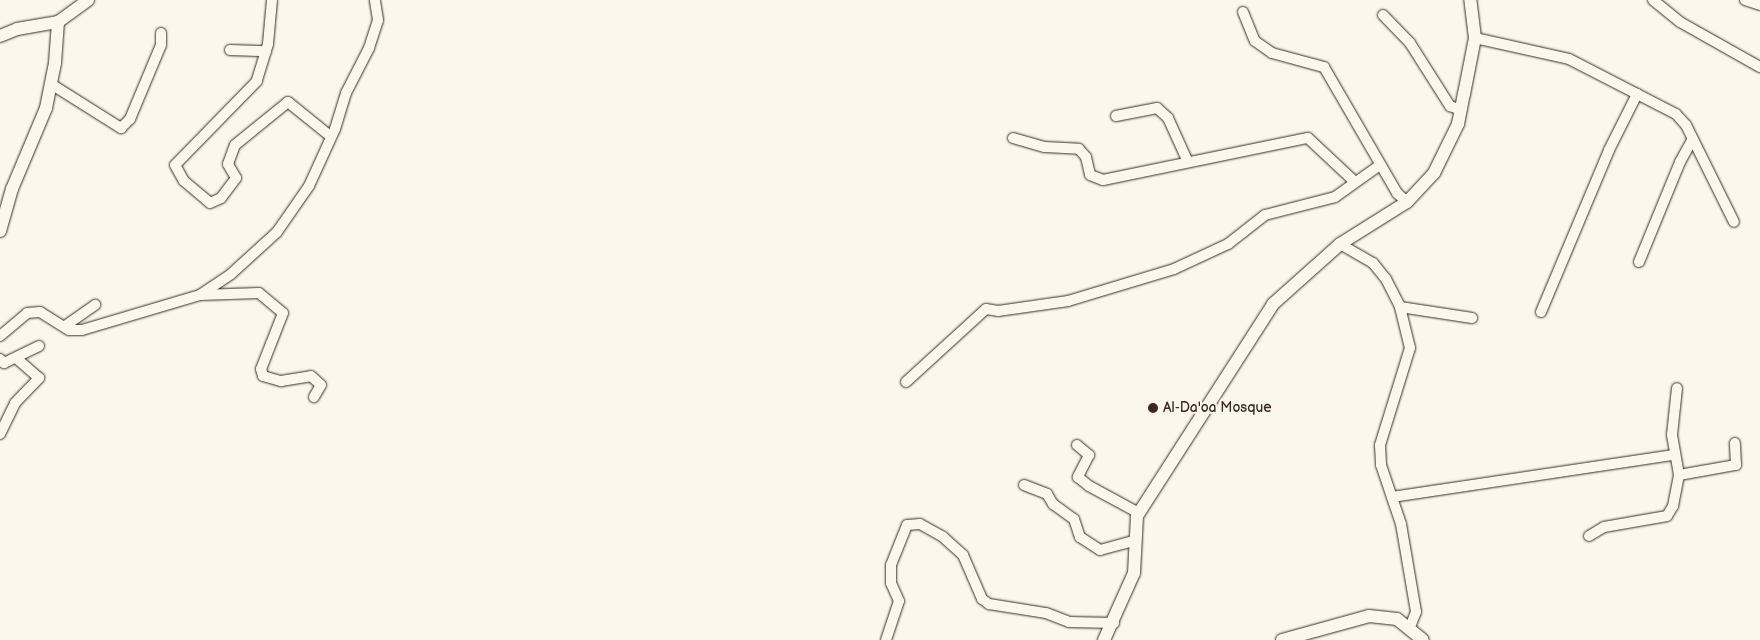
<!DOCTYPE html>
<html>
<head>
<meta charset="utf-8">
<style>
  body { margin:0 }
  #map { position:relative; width:1760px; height:640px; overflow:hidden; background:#fbf7ec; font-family:"Balsamiq Sans",sans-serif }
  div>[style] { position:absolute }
  .roads { filter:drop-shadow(0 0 1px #3b2a1e) drop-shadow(0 0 1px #3b2a1e) }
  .minor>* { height:10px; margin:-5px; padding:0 5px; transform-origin:5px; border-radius:5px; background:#fbf7ec }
  .tertiary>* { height:12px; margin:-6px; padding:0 6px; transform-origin:6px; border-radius:6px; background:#fbf7ec }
  .dots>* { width:14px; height:14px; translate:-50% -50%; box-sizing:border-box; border:2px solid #fbf7ec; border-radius:50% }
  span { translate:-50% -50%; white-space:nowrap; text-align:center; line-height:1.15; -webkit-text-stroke:4px #fbf7ec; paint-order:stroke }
  .poi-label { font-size:14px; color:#3b2a1e }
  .left { translate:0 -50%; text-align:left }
</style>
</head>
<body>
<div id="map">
  <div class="roads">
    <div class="minor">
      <div style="left:272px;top:0;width:44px;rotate:95.2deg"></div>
      <div style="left:268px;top:44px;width:39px;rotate:107deg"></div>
      <div style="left:257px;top:81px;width:117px;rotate:134.3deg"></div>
      <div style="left:175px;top:165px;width:18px;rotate:61deg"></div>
      <div style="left:184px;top:181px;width:34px;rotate:40deg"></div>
      <div style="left:210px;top:203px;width:12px;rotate:-24deg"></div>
      <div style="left:221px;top:198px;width:25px;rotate:-53deg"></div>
      <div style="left:236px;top:178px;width:16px;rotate:-120deg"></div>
      <div style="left:228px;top:164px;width:20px;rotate:-70deg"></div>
      <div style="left:235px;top:145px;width:68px;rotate:-39.1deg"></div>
      <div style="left:288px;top:102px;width:54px;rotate:39deg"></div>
      <div style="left:1653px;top:0;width:35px;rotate:39deg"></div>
      <div style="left:1680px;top:22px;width:92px;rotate:29.4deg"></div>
      <div style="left:1745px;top:0;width:16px;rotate:18deg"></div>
      <div style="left:1243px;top:12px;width:31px;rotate:68deg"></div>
      <div style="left:1255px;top:41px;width:21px;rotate:35deg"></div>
      <div style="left:1272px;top:53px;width:54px;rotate:15.1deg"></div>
      <div style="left:1324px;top:67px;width:146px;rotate:59.9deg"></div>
      <div style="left:1397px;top:193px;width:13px;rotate:42deg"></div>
      <div style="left:1383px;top:15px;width:39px;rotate:46deg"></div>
      <div style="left:1410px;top:43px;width:75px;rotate:57.6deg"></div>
      <div style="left:1450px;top:106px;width:12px;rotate:20deg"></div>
      <div style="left:1475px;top:38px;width:96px;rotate:12.6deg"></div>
      <div style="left:1569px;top:59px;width:120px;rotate:27.2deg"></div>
      <div style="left:1676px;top:114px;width:15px;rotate:48deg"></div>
      <div style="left:1686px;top:125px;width:108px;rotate:63.7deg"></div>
      <div style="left:230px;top:50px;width:36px;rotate:2deg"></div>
      <div style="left:51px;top:84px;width:83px;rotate:32.2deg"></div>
      <div style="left:121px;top:128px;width:13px;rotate:-45deg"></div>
      <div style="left:130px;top:119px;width:80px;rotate:-67.3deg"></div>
      <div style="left:161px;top:45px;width:12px;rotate:-90deg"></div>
      <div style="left:1116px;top:116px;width:42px;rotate:-11deg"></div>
      <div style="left:1157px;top:108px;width:15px;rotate:42deg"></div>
      <div style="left:1168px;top:118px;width:48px;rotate:65.6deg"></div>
      <div style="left:1013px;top:138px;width:33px;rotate:16deg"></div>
      <div style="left:1045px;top:147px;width:34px;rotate:3deg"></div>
      <div style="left:1079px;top:149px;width:11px;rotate:49deg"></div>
      <div style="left:1086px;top:157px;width:18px;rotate:77deg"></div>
      <div style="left:1090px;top:175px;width:14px;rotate:21deg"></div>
      <div style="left:1103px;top:180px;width:209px;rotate:-11.6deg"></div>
      <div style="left:1308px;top:138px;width:64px;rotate:43.1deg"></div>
      <div style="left:1340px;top:244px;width:38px;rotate:30deg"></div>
      <div style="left:1373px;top:263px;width:21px;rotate:51deg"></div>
      <div style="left:1386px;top:279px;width:31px;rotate:63deg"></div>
      <div style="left:1400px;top:307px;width:42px;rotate:76.3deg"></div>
      <div style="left:1410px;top:348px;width:102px;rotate:107.2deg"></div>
      <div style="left:1380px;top:445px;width:20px;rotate:87deg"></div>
      <div style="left:1381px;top:465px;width:62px;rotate:71.3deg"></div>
      <div style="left:1401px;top:524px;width:89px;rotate:80.3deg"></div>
      <div style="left:1416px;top:612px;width:16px;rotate:112deg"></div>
      <div style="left:1639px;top:262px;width:108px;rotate:-67.7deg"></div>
      <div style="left:1680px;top:162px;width:26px;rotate:-61deg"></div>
      <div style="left:200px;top:295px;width:37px;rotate:-34deg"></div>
      <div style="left:231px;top:274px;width:62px;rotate:-42.4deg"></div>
      <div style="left:277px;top:232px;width:56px;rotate:-55.2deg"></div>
      <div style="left:309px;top:186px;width:63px;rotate:-65.5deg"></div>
      <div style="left:335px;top:129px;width:38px;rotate:-73deg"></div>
      <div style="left:346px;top:93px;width:51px;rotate:-62.9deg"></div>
      <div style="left:369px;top:48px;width:29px;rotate:-72deg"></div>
      <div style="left:378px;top:20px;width:20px;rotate:-99deg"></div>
      <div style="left:1400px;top:307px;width:73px;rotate:8.7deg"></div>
      <div style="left:1541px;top:312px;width:176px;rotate:-67.2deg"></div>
      <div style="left:1609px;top:150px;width:63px;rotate:-63.4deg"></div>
      <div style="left:65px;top:326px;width:37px;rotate:-35deg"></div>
      <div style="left:0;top:336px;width:35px;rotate:-40deg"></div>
      <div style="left:27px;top:313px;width:13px;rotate:-4deg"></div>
      <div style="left:40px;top:312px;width:34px;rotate:32deg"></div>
      <div style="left:69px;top:330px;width:13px"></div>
      <div style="left:82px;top:330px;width:123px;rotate:-16.5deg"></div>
      <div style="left:200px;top:295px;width:59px;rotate:-1.9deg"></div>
      <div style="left:259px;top:293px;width:31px;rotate:40deg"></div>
      <div style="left:283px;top:313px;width:60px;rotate:111.4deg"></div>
      <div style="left:261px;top:369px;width:7px;rotate:74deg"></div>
      <div style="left:263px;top:376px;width:19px;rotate:16deg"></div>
      <div style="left:281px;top:381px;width:30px;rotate:-9deg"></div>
      <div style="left:311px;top:376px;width:13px;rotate:42deg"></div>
      <div style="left:321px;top:385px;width:14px;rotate:120deg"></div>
      <div style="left:0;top:359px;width:6px;rotate:45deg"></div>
      <div style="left:4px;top:363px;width:39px;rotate:-26deg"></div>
      <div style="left:906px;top:382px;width:108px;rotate:-42.4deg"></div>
      <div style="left:986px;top:309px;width:12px;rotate:9deg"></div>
      <div style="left:998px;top:311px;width:71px;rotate:-8.1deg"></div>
      <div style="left:1068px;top:301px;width:111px;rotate:-16.8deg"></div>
      <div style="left:1174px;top:269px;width:60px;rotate:-24.8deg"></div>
      <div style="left:1228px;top:244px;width:47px;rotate:-38.1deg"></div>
      <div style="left:1265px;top:215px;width:72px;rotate:-14.4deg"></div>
      <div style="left:1335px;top:197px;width:55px;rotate:-35.4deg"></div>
      <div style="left:0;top:434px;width:34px;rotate:-64deg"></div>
      <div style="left:15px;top:403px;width:35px;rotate:-46deg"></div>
      <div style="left:39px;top:378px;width:30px;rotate:-139deg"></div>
      <div style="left:1077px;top:445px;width:16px;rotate:40deg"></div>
      <div style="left:1089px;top:455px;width:25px;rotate:117deg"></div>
      <div style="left:1078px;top:477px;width:14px;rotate:39deg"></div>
      <div style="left:1089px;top:486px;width:57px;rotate:28.4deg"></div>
      <div style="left:1679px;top:475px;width:58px;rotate:-10deg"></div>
      <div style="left:1736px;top:465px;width:22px;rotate:-93deg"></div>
      <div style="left:1024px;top:485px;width:25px;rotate:21deg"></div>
      <div style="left:1047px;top:494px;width:12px;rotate:59deg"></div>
      <div style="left:1053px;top:504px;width:26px;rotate:36deg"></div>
      <div style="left:1074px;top:519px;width:19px;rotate:72deg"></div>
      <div style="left:1080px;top:537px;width:24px;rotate:33deg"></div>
      <div style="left:1100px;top:550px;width:34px;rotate:-15deg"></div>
      <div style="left:1392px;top:497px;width:285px;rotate:-8.5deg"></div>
      <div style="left:1589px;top:536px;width:17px;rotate:-31deg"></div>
      <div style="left:1604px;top:527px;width:64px;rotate:-9.9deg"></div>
      <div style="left:1667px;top:516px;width:12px;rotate:-59deg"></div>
      <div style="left:1673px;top:506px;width:32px;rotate:-79deg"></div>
      <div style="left:1679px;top:475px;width:41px;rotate:-99.9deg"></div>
      <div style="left:1672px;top:435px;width:47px;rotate:-83.9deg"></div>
      <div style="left:886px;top:640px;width:41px;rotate:-71.6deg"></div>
      <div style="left:899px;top:601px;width:20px;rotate:-114deg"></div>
      <div style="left:891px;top:583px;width:18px;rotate:-90deg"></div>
      <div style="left:891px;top:565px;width:43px;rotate:-68.2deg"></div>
      <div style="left:907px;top:525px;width:13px;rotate:-4deg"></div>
      <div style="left:920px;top:524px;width:26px;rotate:29deg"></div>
      <div style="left:943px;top:537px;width:27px;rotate:42deg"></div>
      <div style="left:963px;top:555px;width:48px;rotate:66.6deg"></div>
      <div style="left:982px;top:599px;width:9px;rotate:36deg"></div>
      <div style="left:989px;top:604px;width:58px;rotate:9deg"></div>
      <div style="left:1046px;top:613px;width:25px;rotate:21deg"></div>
      <div style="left:1069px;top:622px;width:45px;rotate:1.3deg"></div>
    </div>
    <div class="tertiary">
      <div style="left:0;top:36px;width:18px;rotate:-22deg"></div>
      <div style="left:17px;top:29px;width:42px;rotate:-9.7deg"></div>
      <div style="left:58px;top:22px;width:37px;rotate:-36deg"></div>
      <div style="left:0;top:231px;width:44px;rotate:-74.1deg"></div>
      <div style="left:12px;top:189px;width:88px;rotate:-67.2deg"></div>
      <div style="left:46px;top:108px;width:46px;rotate:-78.7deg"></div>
      <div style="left:55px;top:63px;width:41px;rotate:-85.8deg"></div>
      <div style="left:1104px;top:640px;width:73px;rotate:-65.9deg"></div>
      <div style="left:1134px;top:573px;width:57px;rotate:-87deg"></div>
      <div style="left:1137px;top:516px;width:252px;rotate:-57.3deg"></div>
      <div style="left:1273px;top:304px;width:90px;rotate:-41.8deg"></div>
      <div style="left:1340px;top:244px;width:79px;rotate:-32.1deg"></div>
      <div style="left:1407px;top:202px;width:40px;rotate:-47deg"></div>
      <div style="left:1434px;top:173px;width:55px;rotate:-63.9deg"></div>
      <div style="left:1458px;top:124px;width:31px;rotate:-79deg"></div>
      <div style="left:1464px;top:94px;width:57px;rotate:-78.9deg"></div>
      <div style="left:1475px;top:38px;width:38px;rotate:-97deg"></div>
      <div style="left:1282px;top:640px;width:90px;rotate:-15.4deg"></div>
      <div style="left:1369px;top:616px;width:28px;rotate:6deg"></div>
      <div style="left:1397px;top:619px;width:33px;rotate:39deg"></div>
    </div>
  </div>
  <div class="dots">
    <div style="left:1153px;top:408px;background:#3b2a1e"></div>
  </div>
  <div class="poi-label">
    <span class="left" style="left:1163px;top:408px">Al-Da'oa Mosque</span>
  </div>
</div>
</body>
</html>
